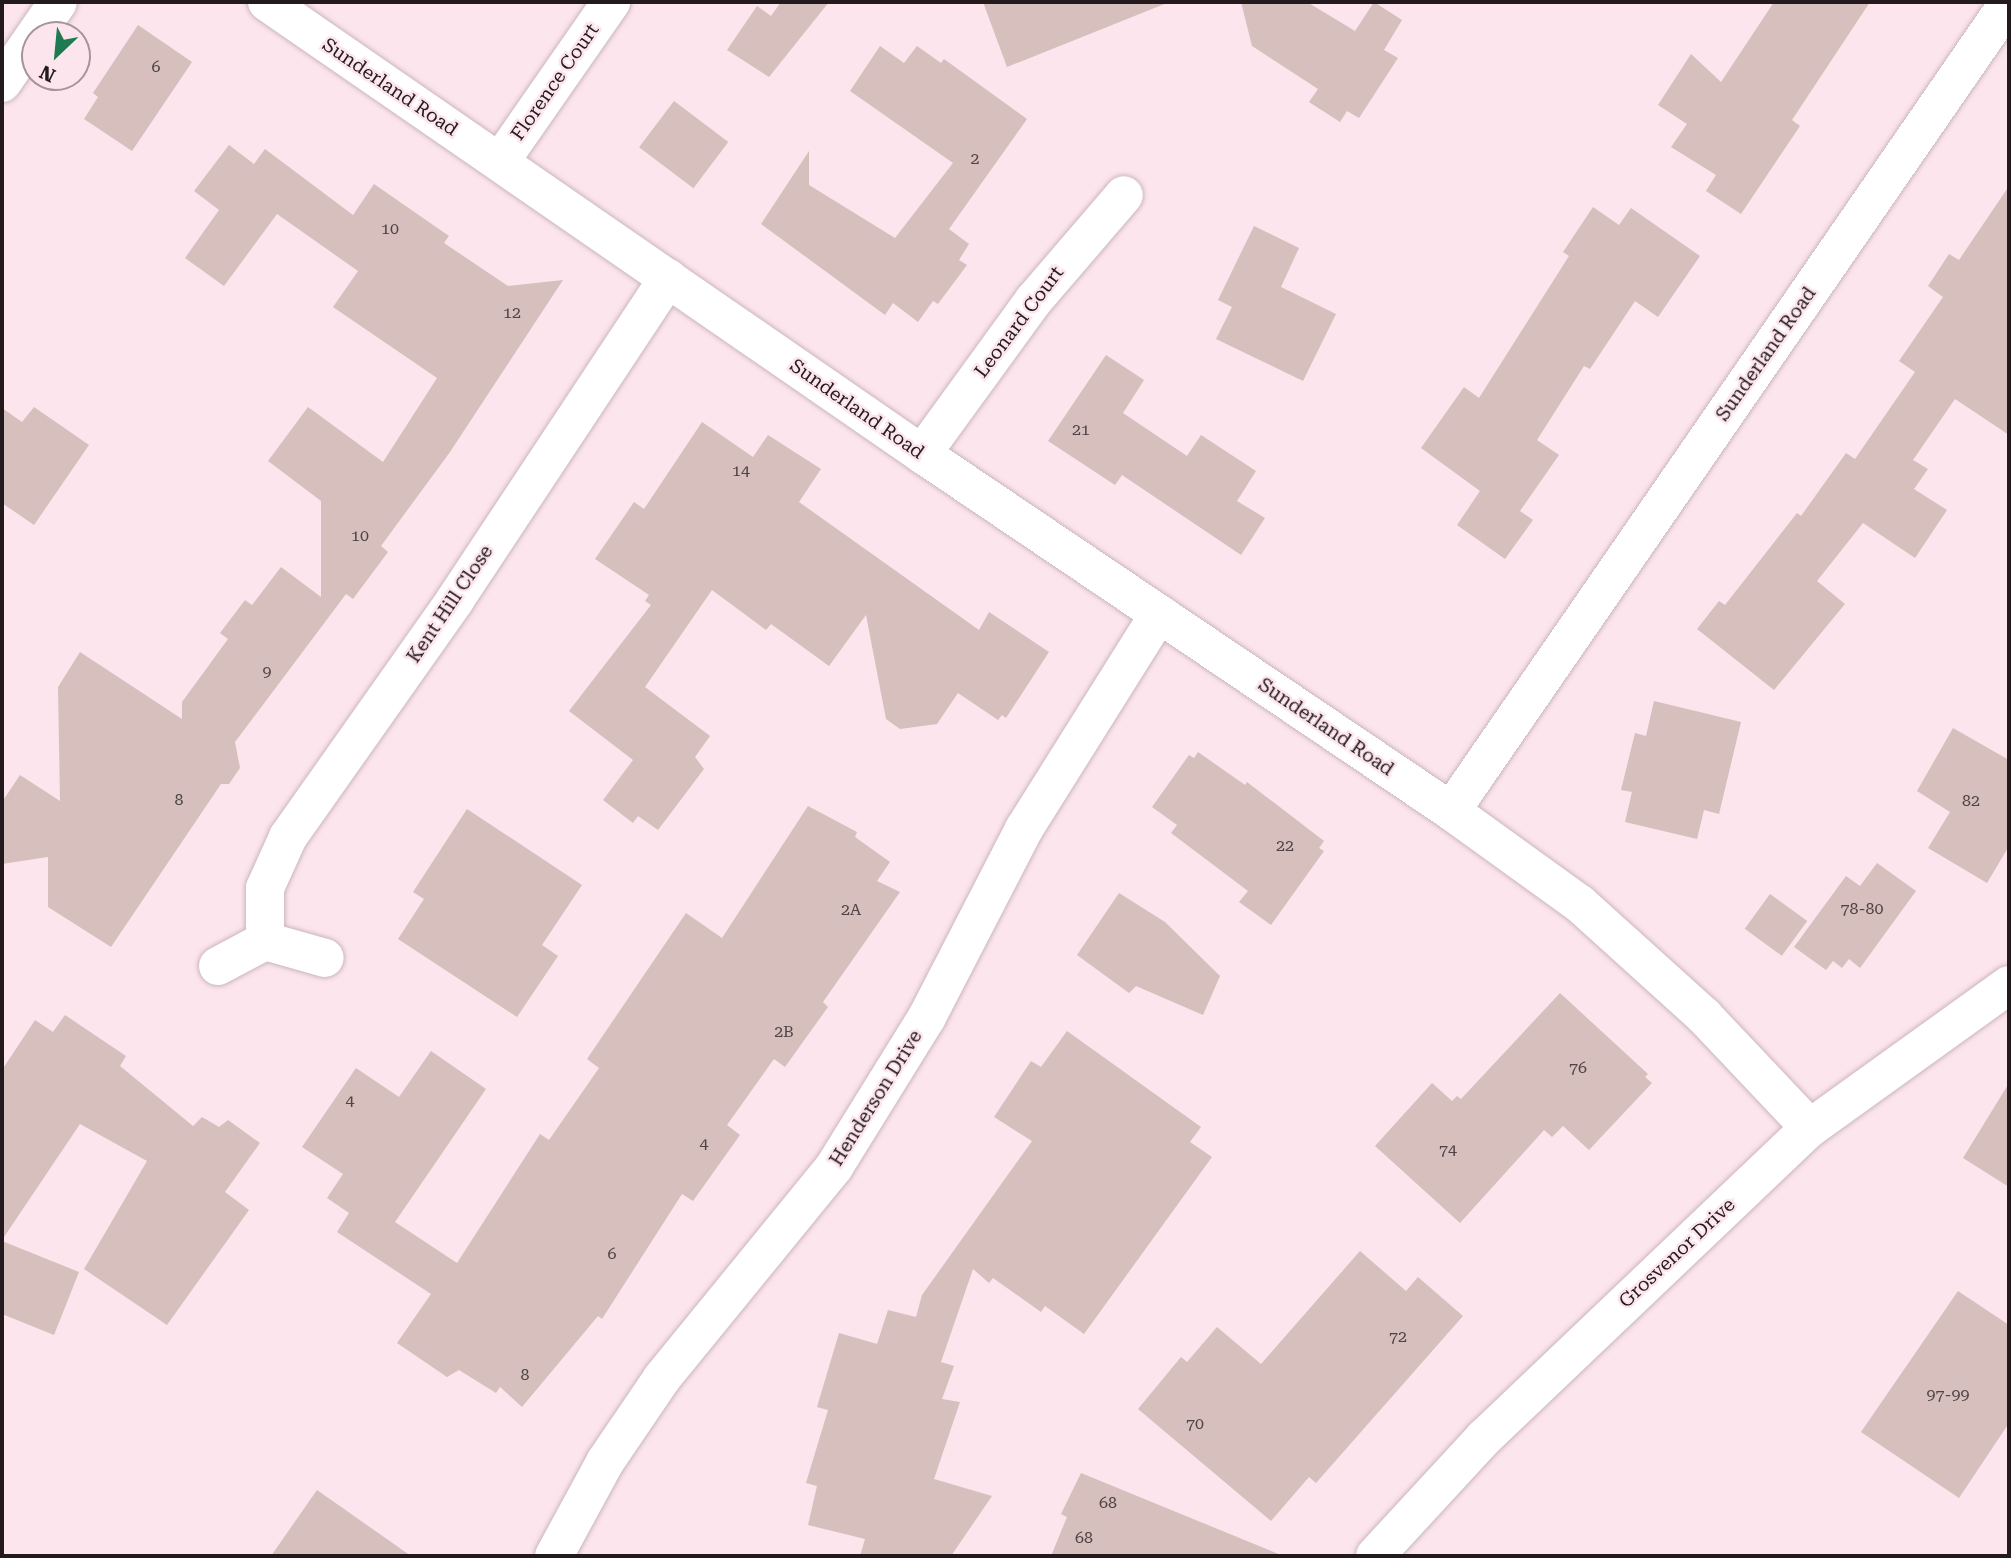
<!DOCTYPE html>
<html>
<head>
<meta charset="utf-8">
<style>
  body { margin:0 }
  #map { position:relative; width:2011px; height:1558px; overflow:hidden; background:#fce5ec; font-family:"Roboto Serif",serif }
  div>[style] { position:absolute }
  .building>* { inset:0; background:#d6bfbc; transform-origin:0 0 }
  .roads { filter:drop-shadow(0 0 2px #cbb6bd) drop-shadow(0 0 2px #cbb6bd) }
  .minor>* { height:38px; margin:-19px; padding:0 19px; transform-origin:19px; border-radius:19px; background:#fff }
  span { translate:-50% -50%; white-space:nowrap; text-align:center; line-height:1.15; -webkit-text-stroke:5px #fce5ec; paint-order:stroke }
  .number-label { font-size:16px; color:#4f4345 }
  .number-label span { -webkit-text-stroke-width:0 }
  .street-label { font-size:19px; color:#221a1d }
  .frame { position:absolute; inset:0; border:4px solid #221a1d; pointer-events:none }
  .north { position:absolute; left:21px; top:21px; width:70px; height:70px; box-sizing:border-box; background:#fce5ec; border:2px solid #a59499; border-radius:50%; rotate:206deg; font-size:19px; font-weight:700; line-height:28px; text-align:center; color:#221a1d }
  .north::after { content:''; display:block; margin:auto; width:24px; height:32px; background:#1e7b51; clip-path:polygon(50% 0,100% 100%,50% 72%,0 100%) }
</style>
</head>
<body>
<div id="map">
  <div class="building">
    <div style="clip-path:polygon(781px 2px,829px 2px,769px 77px,727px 50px,757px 6px,771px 16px)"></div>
    <div style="clip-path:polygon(983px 2px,1166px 2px,1167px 3px,1007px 67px)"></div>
    <div style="clip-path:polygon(1241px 2px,1307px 2px,1355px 31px,1374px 2px,1402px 20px,1384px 50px,1398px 58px,1359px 118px,1347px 111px,1340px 122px,1309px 102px,1318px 89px,1252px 46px)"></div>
    <div style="clip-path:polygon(1774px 2px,1870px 2px,1792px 120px,1800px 126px,1741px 214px,1706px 191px,1716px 175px,1671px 147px,1687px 124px,1658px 105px,1691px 54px,1721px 82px)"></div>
    <div style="clip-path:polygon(138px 25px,192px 62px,132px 151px,84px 119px,98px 97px,93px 93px)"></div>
    <div style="clip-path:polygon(880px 46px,904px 63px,917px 46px,941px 63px,944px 59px,1027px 119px,949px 229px,969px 244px,959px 260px,967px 265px,938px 304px,933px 301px,918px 322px,893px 303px,885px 315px,761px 224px,809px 151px,809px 185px,895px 238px,953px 163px,850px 91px)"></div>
    <div style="left:674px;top:101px;width:68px;height:58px;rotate:37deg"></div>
    <div style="clip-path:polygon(229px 145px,254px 164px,265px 149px,353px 215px,374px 184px,449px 236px,444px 243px,508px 286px,563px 280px,450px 452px,381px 546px,388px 552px,353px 599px,346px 594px,235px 742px,240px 768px,229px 784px,221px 784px,111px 947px,48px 907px,48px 857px,2px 864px,2px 802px,20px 775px,60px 801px,58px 687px,80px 652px,182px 719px,182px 702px,228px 639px,220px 633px,245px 600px,252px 605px,281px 567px,321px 597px,321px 501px,268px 461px,308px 407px,383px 462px,437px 378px,333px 307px,358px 271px,277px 214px,224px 286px,185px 258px,219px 210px,194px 191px)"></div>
    <div style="clip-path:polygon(2009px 186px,2009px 435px,1955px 399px,1913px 460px,1928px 469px,1914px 489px,1947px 510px,1915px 558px,1863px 523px,1817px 581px,1845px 604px,1774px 690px,1697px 629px,1719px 601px,1725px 605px,1797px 513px,1801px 516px,1846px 453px,1855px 459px,1915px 372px,1899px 361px,1943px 297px,1928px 286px,1949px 254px,1959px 260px)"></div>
    <div style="clip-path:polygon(1593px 207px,1619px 225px,1631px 208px,1700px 256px,1658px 317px,1635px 301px,1590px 369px,1584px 366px,1537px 440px,1559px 455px,1520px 511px,1533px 520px,1505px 559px,1457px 525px,1480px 491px,1421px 448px,1464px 387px,1479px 398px,1569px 256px,1563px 252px)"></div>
    <div style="clip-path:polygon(1254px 226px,1299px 248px,1281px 287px,1336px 314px,1303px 381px,1216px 339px,1232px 307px,1218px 300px)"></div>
    <div style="clip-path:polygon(1106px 355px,1144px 380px,1123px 413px,1187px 456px,1201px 435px,1256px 471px,1237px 501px,1265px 518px,1241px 555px,1122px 475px,1115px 485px,1048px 441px)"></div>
    <div style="clip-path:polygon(34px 407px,89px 445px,34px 525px,2px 503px,2px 408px,22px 422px)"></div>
    <div style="clip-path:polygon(702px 422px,753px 457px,768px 435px,821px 469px,799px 502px,979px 630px,989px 612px,1049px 652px,1006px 718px,1002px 715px,998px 720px,958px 693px,937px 724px,900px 729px,886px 719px,866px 615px,829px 666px,771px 624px,766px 630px,712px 590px,645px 687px,710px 736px,695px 757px,704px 769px,658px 830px,638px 816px,633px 823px,603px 800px,633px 760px,569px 711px,651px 605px,645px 601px,649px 595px,595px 559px,634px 502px,644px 509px)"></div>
    <div style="clip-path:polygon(1654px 701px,1741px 722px,1719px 814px,1704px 810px,1697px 839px,1625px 822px,1632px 792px,1621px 790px,1635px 733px,1646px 736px)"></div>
    <div style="clip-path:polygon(1953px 728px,2009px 760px,2009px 846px,1987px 883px,1928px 848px,1950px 812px,1917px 791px)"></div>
    <div style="clip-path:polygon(1198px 752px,1245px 785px,1247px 782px,1324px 841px,1319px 848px,1324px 851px,1271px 925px,1239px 902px,1248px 891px,1171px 833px,1177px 825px,1152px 807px,1189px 755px,1194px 758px)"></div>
    <div style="clip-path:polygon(808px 806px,857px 832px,855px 837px,890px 862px,877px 881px,900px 892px,823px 1002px,828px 1007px,785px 1067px,774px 1059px,727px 1125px,740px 1135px,693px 1201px,682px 1194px,602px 1319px,598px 1316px,522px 1407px,500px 1387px,496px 1393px,459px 1370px,447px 1377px,397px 1343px,431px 1294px,337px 1232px,349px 1213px,327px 1198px,343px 1174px,302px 1147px,356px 1068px,399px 1097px,431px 1051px,486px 1089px,395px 1222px,457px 1263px,540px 1134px,549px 1140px,599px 1068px,587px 1059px,686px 913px,722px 938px)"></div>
    <div style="clip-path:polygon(467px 809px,582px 885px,542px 945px,558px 956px,517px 1017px,398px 939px,424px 899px,413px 892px)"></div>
    <div style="clip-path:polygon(1877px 863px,1916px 891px,1860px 968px,1849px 959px,1842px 968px,1833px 961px,1826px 970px,1794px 947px,1846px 876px,1860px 886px)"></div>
    <div style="clip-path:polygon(1119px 893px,1165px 922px,1220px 976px,1203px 1015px,1136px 986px,1129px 993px,1077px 955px)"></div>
    <div style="left:1770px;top:894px;width:46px;height:43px;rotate:36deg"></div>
    <div style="clip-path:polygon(1560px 993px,1648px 1074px,1645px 1077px,1652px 1083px,1589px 1150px,1563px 1126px,1552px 1137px,1544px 1130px,1460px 1223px,1375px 1146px,1432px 1083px,1452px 1101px,1457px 1096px,1461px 1099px)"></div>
    <div style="clip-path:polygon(65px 1015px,126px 1056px,120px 1066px,193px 1126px,202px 1117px,219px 1127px,228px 1120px,260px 1143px,225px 1192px,249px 1210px,167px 1325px,84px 1269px,147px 1161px,80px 1124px,2px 1240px,2px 1070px,35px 1020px,53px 1032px)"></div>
    <div style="clip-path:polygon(1067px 1031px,1201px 1127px,1190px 1142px,1212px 1157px,1084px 1334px,1045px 1306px,1041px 1312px,993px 1278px,989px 1283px,973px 1269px,941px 1362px,954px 1366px,942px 1399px,960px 1402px,934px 1479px,992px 1496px,951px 1556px,860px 1556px,865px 1539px,808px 1525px,817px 1486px,806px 1483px,828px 1410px,817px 1407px,839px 1333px,877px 1344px,888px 1310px,916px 1317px,922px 1295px,1032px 1141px,994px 1117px,1031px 1061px,1041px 1067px)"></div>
    <div style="clip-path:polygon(2009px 1083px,2009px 1187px,1963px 1158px)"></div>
    <div style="clip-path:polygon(2px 1241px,79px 1272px,54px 1335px,2px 1314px)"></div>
    <div style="clip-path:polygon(1360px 1251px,1406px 1291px,1418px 1277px,1463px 1316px,1316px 1483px,1309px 1477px,1271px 1521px,1138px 1409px,1181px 1357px,1187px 1362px,1217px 1327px,1261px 1364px)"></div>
    <div style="clip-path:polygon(1958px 1291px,2009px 1325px,2009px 1423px,1959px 1498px,1861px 1432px)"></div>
    <div style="clip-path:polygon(1081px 1473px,1281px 1555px,1281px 1556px,1051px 1556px,1067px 1517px,1061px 1514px)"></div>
    <div style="clip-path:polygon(317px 1490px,411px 1556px,271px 1556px)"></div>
  </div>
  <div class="roads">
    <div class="minor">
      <div style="left:267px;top:2px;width:796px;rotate:34.61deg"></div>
      <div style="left:922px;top:454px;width:638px;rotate:34.01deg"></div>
      <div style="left:1451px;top:811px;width:983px;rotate:-55.4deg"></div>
      <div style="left:2px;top:83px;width:98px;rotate:-55.3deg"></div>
      <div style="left:500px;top:162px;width:195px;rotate:-55.2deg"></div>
      <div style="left:922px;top:454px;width:190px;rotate:-54deg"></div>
      <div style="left:1034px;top:300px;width:138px;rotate:-49.4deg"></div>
      <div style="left:1451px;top:811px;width:159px;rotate:35.8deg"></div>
      <div style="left:1580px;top:904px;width:167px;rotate:42.1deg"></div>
      <div style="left:1704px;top:1016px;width:154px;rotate:46.6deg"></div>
      <div style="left:265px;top:941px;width:62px;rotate:15.8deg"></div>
      <div style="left:218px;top:966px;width:53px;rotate:-28deg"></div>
      <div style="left:265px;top:941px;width:53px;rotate:-90deg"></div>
      <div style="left:265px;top:888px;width:56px;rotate:-65.7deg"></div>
      <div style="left:288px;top:837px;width:290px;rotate:-54.8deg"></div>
      <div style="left:455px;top:600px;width:386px;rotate:-56.5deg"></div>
      <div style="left:554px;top:1556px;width:107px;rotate:-61.5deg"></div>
      <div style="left:605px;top:1462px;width:102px;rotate:-55.8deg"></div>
      <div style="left:662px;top:1378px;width:272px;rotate:-50.8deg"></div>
      <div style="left:834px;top:1167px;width:176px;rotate:-58.2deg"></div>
      <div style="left:927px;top:1017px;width:212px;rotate:-62.7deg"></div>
      <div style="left:1024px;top:829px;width:254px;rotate:-57.9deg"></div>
      <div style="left:1375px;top:1556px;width:161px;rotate:-47.3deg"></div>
      <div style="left:1484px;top:1438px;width:450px;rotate:-43.6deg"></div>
      <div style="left:1810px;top:1128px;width:245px;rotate:-35.7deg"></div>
    </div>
  </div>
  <div class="number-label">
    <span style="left:156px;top:67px">6</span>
    <span style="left:975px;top:159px">2</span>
    <span style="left:390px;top:229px">10</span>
    <span style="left:512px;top:313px">12</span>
    <span style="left:1081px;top:430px">21</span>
    <span style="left:741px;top:471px">14</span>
    <span style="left:360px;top:536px">10</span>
    <span style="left:267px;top:672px">9</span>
    <span style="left:179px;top:800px">8</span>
    <span style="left:1971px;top:801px">82</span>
    <span style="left:1285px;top:846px">22</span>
    <span style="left:1862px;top:909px">78-80</span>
    <span style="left:851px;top:910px">2A</span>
    <span style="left:784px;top:1032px">2B</span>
    <span style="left:1578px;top:1068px">76</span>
    <span style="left:350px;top:1101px">4</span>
    <span style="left:704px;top:1144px">4</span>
    <span style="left:1448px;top:1150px">74</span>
    <span style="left:612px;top:1254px">6</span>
    <span style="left:1398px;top:1337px">72</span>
    <span style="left:525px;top:1375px">8</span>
    <span style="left:1948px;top:1395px">97-99</span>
    <span style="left:1195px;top:1424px">70</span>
    <span style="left:1108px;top:1503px">68</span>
    <span style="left:1084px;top:1538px">68</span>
  </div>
  <div class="street-label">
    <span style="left:555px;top:82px;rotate:-55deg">Florence Court</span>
    <span style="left:390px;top:87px;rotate:34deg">Sunderland Road</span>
    <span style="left:1019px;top:322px;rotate:-53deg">Leonard Court</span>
    <span style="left:1766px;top:354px;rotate:-55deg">Sunderland Road</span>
    <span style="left:857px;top:409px;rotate:35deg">Sunderland Road</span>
    <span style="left:450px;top:604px;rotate:-56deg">Kent Hill Close</span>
    <span style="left:1326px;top:727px;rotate:34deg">Sunderland Road</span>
    <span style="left:876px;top:1098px;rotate:-58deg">Henderson Drive</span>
    <span style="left:1677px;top:1253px;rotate:-43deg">Grosvenor Drive</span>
  </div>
  <div class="frame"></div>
  <div class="north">N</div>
</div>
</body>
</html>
